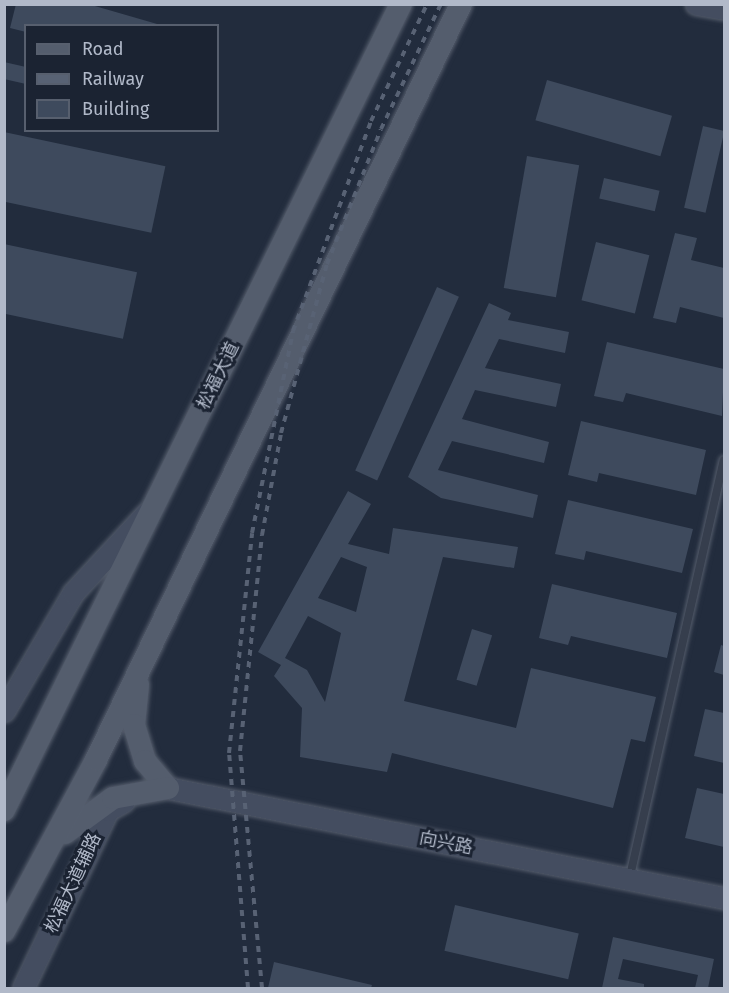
<!DOCTYPE html>
<html>
<head>
<meta charset="utf-8">
<style>
  body { margin:0 }
  #map { position:relative; width:729px; height:993px; overflow:hidden; background:#222c3d; font-family:"Fira Sans","Noto Sans SC",sans-serif }
  div>[style] { position:absolute }
  .building>* { inset:0; background:#3e4a5d; transform-origin:0 0 }
  .roads { filter:drop-shadow(0 0 2px #545c6b) drop-shadow(0 0 2px #545c6b) }
  .lane>* { height:8px; margin:-4px; padding:0 4px; transform-origin:4px; border-radius:4px; background:#363e4d }
  .secondary>* { height:21px; margin:-10.5px; padding:0 10.5px; transform-origin:10.5px; border-radius:10.5px; background:#444d60 }
  .primary>* { height:22px; margin:-11px; padding:0 11px; transform-origin:11px; border-radius:11px; background:#545d6d }
  .rail>* { height:4px; margin-top:-2px; transform-origin:0; background:repeating-linear-gradient(90deg,#586274 0 6px,transparent 0 12px) }
  span { translate:-50% -50%; white-space:nowrap; text-align:center; line-height:1.15; -webkit-text-stroke:6px #1b2332; paint-order:stroke }
  .street-label { font-size:18px; color:#b1b9c9 }
  .frame { position:absolute; inset:0; border:6px solid #b1b9c9; pointer-events:none }
  .legend { position:absolute; left:24px; top:24px; width:195px; height:108px; box-sizing:border-box; background:#1b2332; border:2px solid #575f6e; margin:0; padding:8px 10px; list-style:none; font-size:18px; color:#b1b9c9 }
  .legend li { display:flex; align-items:center; gap:12px; height:30px }
  .legend b { width:30px; border:2px solid #575f6e }
</style>
</head>
<body>
<div id="map">
  <div class="building">
    <div style="clip-path:polygon(16px 4px,88px 4px,164px 26px,26px 26px,26px 32px,10px 28px)"></div>
    <div style="clip-path:polygon(4px 62px,26px 67px,26px 84px,4px 79px)"></div>
    <div style="left:547px;top:80px;width:130px;height:42px;rotate:16deg"></div>
    <div style="left:703px;top:126px;width:22px;height:84px;rotate:13deg"></div>
    <div style="left:4px;top:132px;width:165px;height:68px;rotate:12deg"></div>
    <div style="left:527px;top:156px;width:53px;height:134px;rotate:10deg"></div>
    <div style="left:604px;top:178px;width:57px;height:21px;rotate:13deg"></div>
    <div style="clip-path:polygon(675px 233px,697px 238px,691px 260px,724px 268px,724px 318px,680px 307px,676px 323px,653px 318px)"></div>
    <div style="left:596px;top:242px;width:55px;height:60px;rotate:14deg"></div>
    <div style="left:4px;top:244px;width:136px;height:68px;rotate:12deg"></div>
    <div style="left:437px;top:287px;width:24px;height:201px;rotate:24deg"></div>
    <div style="clip-path:polygon(489px 303px,511px 313px,508px 320px,569px 332px,565px 353px,499px 339px,485px 368px,561px 384px,556px 407px,475px 390px,462px 419px,549px 442px,544px 463px,452px 441px,438px 470px,538px 495px,533px 518px,441px 498px,408px 477px)"></div>
    <div style="clip-path:polygon(607px 342px,724px 369px,722px 416px,626px 393px,623px 402px,594px 396px)"></div>
    <div style="clip-path:polygon(581px 421px,706px 450px,696px 495px,599px 473px,597px 482px,568px 475px)"></div>
    <div style="clip-path:polygon(evenodd,348px 491px,371px 504px,348px 544px,389px 554px,393px 528px,518px 547px,514px 568px,443px 557px,404px 701px,516px 728px,531px 668px,656px 697px,645px 742px,631px 739px,613px 808px,392px 753px,387px 772px,300px 757px,302px 708px,274px 676px,281px 665px,258px 652px,348px 491px,341px 557px,367px 567px,356px 612px,318px 598px,341px 557px,348px 491px,308px 616px,341px 633px,325px 702px,307px 670px,285px 658px,308px 616px)"></div>
    <div style="clip-path:polygon(568px 500px,693px 529px,682px 573px,586px 551px,584px 560px,555px 554px)"></div>
    <div style="clip-path:polygon(552px 584px,677px 613px,667px 658px,571px 636px,568px 645px,539px 638px)"></div>
    <div style="left:472px;top:629px;width:21px;height:53px;rotate:17deg"></div>
    <div style="clip-path:polygon(721px 645px,724px 646px,724px 675px,714px 672px)"></div>
    <div style="clip-path:polygon(705px 709px,724px 713px,724px 763px,694px 756px)"></div>
    <div style="clip-path:polygon(697px 788px,724px 794px,724px 847px,685px 838px)"></div>
    <div style="left:455px;top:905px;width:127px;height:47px;rotate:13deg"></div>
    <div style="clip-path:polygon(613px 937px,714px 959px,708px 988px,695px 988px,698px 975px,623px 959px,618px 979px,644px 984px,644px 988px,602px 988px)"></div>
    <div style="clip-path:polygon(274px 962px,372px 985px,371px 988px,268px 988px)"></div>
  </div>
  <div class="roads">
    <div class="lane">
      <div style="left:630px;top:876px;width:426px;rotate:-77.3deg"></div>
    </div>
    <div class="secondary">
      <div style="left:696px;top:4px;width:28px;rotate:10deg"></div>
      <div style="left:4px;top:711px;width:137px;rotate:-59.7deg"></div>
      <div style="left:73px;top:593px;width:108px;rotate:-47.3deg"></div>
      <div style="left:168px;top:788px;width:567px;rotate:11.19deg"></div>
      <div style="left:23px;top:988px;width:197px;rotate:-64.5deg"></div>
      <div style="left:108px;top:810px;width:18px;rotate:-29deg"></div>
    </div>
    <div class="primary">
      <div style="left:138px;top:685px;width:40px;rotate:95.7deg"></div>
      <div style="left:134px;top:725px;width:38px;rotate:73deg"></div>
      <div style="left:145px;top:761px;width:35px;rotate:50deg"></div>
      <div style="left:4px;top:810px;width:898px;rotate:-63.78deg"></div>
      <div style="left:65px;top:833px;width:59px;rotate:-36.1deg"></div>
      <div style="left:113px;top:798px;width:56px;rotate:-10.3deg"></div>
      <div style="left:4px;top:931px;width:194px;rotate:-61.7deg"></div>
      <div style="left:96px;top:760px;width:840px;rotate:-64.23deg"></div>
    </div>
  </div>
  <div class="rail">
    <div style="left:248px;top:988px;width:236px;rotate:-94.6deg"></div>
    <div style="left:229px;top:753px;width:221px;rotate:-84deg"></div>
    <div style="left:252px;top:533px;width:206px;rotate:-78.5deg"></div>
    <div style="left:293px;top:331px;width:224px;rotate:-69.6deg"></div>
    <div style="left:371px;top:121px;width:130px;rotate:-64.4deg"></div>
    <div style="left:262px;top:988px;width:238px;rotate:-95.3deg"></div>
    <div style="left:240px;top:751px;width:217px;rotate:-84.2deg"></div>
    <div style="left:262px;top:535px;width:104px;rotate:-79.4deg"></div>
    <div style="left:281px;top:433px;width:175px;rotate:-74.8deg"></div>
    <div style="left:327px;top:264px;width:145px;rotate:-68.2deg"></div>
    <div style="left:381px;top:129px;width:139px;rotate:-64.4deg"></div>
  </div>
  <div class="street-label">
    <span style="left:218px;top:376px;rotate:-64deg">松福大道</span>
    <span style="left:446px;top:843px;rotate:11deg">向兴路</span>
    <span style="left:73px;top:883px;rotate:-65deg">松福大道辅路</span>
  </div>
  <div class="frame"></div>
  <ul class="legend">
  <li><b style="height:8px;background:#545d6d"></b>Road</li>
  <li><b style="height:8px;background:#586274"></b>Railway</li>
  <li><b style="height:16px;background:#3e4a5d"></b>Building</li>
  </ul>
</div>
</body>
</html>
